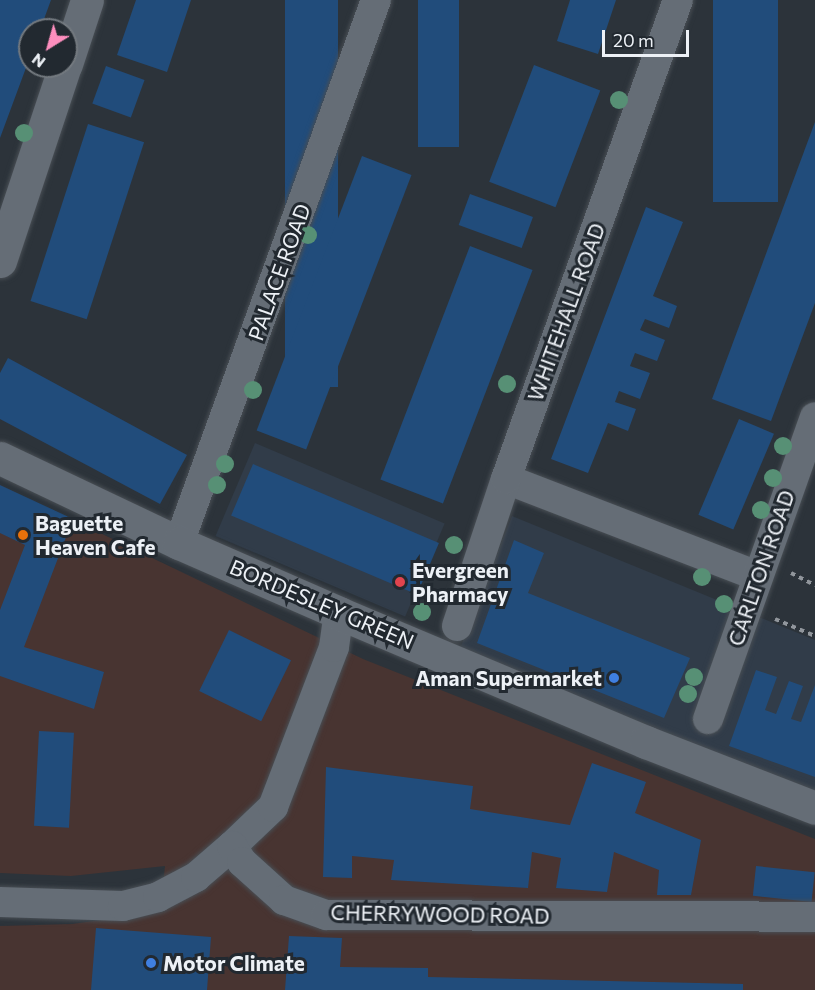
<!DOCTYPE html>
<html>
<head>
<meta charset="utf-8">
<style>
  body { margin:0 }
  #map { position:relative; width:815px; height:990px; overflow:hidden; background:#2c333a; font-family:Commissioner,sans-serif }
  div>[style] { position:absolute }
  .built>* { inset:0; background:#313c49; transform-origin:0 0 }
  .industrial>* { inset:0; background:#483431 }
  .building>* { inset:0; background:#214c7b; transform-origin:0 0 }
  .path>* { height:4px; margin-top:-2px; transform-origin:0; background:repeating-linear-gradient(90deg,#91969c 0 4.5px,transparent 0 9px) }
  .roads { filter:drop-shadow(0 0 2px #484e54) drop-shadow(0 0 2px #484e54) }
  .street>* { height:30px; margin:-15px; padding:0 15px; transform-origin:15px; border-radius:15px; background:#656d76 }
  .secondary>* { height:33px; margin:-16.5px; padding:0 16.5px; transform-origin:16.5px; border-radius:16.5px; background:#656d76 }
  .trees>* { width:18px; height:18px; margin:-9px; border-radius:50%; background:#579075 }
  .dots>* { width:16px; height:16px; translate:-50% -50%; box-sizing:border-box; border:3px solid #222930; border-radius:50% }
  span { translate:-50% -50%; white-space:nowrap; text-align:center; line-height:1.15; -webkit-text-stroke:6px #222930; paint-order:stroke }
  .street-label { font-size:21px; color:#edf1f6 }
  .poi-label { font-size:21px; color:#edf1f6; font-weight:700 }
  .left { translate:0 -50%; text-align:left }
  .right { translate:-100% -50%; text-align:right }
  .north { position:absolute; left:18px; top:18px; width:60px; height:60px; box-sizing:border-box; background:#222930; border:2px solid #73797f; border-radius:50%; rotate:217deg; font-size:16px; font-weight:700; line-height:24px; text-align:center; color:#edf1f6 }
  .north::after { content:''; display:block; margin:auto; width:21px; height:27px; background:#fd8ebe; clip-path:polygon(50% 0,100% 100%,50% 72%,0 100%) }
  .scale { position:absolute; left:602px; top:30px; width:87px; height:27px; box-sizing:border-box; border:3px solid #edf1f6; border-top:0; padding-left:8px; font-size:18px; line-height:21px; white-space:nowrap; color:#edf1f6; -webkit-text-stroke:4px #222930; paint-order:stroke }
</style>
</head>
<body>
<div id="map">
  <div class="built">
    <div style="left:255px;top:443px;width:206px;height:101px;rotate:23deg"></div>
    <div style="clip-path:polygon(512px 516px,815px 640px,815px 792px,459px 651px)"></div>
  </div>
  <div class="industrial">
    <div style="clip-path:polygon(0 485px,363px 659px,815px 839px,815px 990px,0 990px,0 926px,72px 924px,160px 912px,165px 866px,71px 876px,0 873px)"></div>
  </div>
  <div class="building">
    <div style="clip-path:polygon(0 0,51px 0,40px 30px,30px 30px,30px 57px,0 138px)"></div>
    <div style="clip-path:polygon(136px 0,191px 0,167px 72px,117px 55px)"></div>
    <div style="left:285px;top:0;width:53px;height:387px"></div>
    <div style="left:418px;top:0;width:41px;height:147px"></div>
    <div style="clip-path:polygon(570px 0,616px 0,598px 54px,557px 41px)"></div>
    <div style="left:713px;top:0;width:65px;height:202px"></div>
    <div style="left:534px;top:65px;width:71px;height:125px;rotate:21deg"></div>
    <div style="left:106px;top:66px;width:41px;height:40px;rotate:20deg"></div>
    <div style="clip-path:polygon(815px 122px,815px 303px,771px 421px,712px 399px)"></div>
    <div style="left:88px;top:124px;width:59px;height:186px;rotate:18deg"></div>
    <div style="left:362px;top:156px;width:53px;height:294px;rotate:21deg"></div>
    <div style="left:470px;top:194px;width:67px;height:33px;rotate:20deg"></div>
    <div style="clip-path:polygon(646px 207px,683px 222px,653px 296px,677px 306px,669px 328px,645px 319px,640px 330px,665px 340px,657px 361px,635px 353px,630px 366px,650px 373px,640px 399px,619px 391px,615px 402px,636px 409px,628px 431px,608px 423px,588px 473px,551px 459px)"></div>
    <div style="left:470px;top:246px;width:67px;height:250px;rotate:21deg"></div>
    <div style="clip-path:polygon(8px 358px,187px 455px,160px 504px,0 419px,0 373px)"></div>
    <div style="left:739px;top:419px;width:38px;height:104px;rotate:23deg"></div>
    <div style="left:253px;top:464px;width:202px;height:56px;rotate:23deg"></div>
    <div style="clip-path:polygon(0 485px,73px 519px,24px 647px,104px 672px,94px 709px,0 676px,0 610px,25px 545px,0 533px)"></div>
    <div style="clip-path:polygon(514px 540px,544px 553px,528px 593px,690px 658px,664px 718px,477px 643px)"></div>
    <div style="left:229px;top:630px;width:69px;height:68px;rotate:26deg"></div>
    <div style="clip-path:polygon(756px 670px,777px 677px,765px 710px,776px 714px,789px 681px,803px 686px,791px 719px,801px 722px,815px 685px,815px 777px,729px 746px)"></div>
    <div style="left:39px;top:731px;width:35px;height:95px;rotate:3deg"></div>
    <div style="clip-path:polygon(592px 763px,646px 782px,635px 813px,701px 840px,691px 895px,657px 895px,659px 870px,614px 852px,607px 892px,556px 888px,561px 858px,532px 852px,528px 888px,391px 880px,394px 860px,352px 856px,352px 878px,323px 877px,326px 767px,473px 786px,470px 809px,570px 825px)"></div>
    <div style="left:756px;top:866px;width:59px;height:30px;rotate:6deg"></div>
    <div style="clip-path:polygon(96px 928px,211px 937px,207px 990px,91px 990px)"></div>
    <div style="clip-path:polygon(289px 936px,342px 938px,340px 967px,428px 968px,428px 977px,743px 984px,743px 990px,285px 990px)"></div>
  </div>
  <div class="path">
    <div style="left:791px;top:573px;width:27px;rotate:27deg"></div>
    <div style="left:775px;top:619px;width:43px;rotate:23deg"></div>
  </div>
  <div class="roads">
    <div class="street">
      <div style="left:506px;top:479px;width:269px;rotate:21.1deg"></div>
      <div style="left:179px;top:543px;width:578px;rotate:-70.06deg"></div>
      <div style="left:457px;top:626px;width:155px;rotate:-71.6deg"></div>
      <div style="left:506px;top:479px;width:509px;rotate:-70.25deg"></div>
      <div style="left:708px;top:719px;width:320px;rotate:-70.5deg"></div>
      <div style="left:232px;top:846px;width:57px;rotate:-43.6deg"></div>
      <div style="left:273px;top:807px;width:171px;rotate:-69.1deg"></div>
      <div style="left:334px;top:647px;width:34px;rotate:-82deg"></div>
      <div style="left:0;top:902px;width:123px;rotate:1.9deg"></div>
      <div style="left:123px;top:906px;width:36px;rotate:-14deg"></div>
      <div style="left:158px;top:897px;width:43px;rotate:-27.8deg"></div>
      <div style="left:196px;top:877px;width:48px;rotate:-40.7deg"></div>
      <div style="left:232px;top:846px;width:19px;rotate:58deg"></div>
      <div style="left:242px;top:862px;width:57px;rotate:42.1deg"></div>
      <div style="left:284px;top:900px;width:45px;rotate:19.7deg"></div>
      <div style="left:326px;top:915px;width:489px;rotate:0.2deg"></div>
    </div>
    <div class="secondary">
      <div style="left:66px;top:64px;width:67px;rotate:-71.8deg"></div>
      <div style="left:0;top:261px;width:206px;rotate:-71.6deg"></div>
      <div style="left:0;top:458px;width:198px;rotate:25.4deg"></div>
      <div style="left:179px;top:543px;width:175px;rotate:23.6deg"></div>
      <div style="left:339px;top:613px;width:333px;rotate:22.8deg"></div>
      <div style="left:646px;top:742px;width:181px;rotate:21.3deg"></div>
    </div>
  </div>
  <div class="trees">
    <div style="left:619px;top:100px"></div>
    <div style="left:24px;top:133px"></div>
    <div style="left:308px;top:235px"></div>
    <div style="left:507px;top:384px"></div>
    <div style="left:253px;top:390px"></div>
    <div style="left:783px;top:446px"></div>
    <div style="left:225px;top:464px"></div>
    <div style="left:773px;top:478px"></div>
    <div style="left:217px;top:485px"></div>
    <div style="left:761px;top:510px"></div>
    <div style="left:454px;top:545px"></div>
    <div style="left:702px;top:577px"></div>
    <div style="left:724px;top:604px"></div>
    <div style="left:422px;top:612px"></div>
    <div style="left:694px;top:677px"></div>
    <div style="left:688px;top:694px"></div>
  </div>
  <div class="dots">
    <div style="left:23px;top:535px;background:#e8710a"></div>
    <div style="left:400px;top:582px;background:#e0444e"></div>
    <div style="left:614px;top:678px;background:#3f7fe0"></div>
    <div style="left:151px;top:963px;background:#3f7fe0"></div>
  </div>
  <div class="street-label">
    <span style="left:279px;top:272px;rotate:-70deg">PALACE ROAD</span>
    <span style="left:566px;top:312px;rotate:-70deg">WHITEHALL ROAD</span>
    <span style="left:761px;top:568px;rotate:-71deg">CARLTON ROAD</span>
    <span style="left:322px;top:604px;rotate:23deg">BORDESLEY GREEN</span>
    <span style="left:440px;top:914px;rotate:1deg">CHERRYWOOD ROAD</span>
  </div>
  <div class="poi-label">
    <span class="left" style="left:35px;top:535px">Baguette<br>Heaven Cafe</span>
    <span class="left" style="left:412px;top:582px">Evergreen<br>Pharmacy</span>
    <span class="right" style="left:602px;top:678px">Aman Supermarket</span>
    <span class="left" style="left:163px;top:963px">Motor Climate</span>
  </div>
  <div class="north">N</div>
  <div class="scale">20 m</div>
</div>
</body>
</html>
